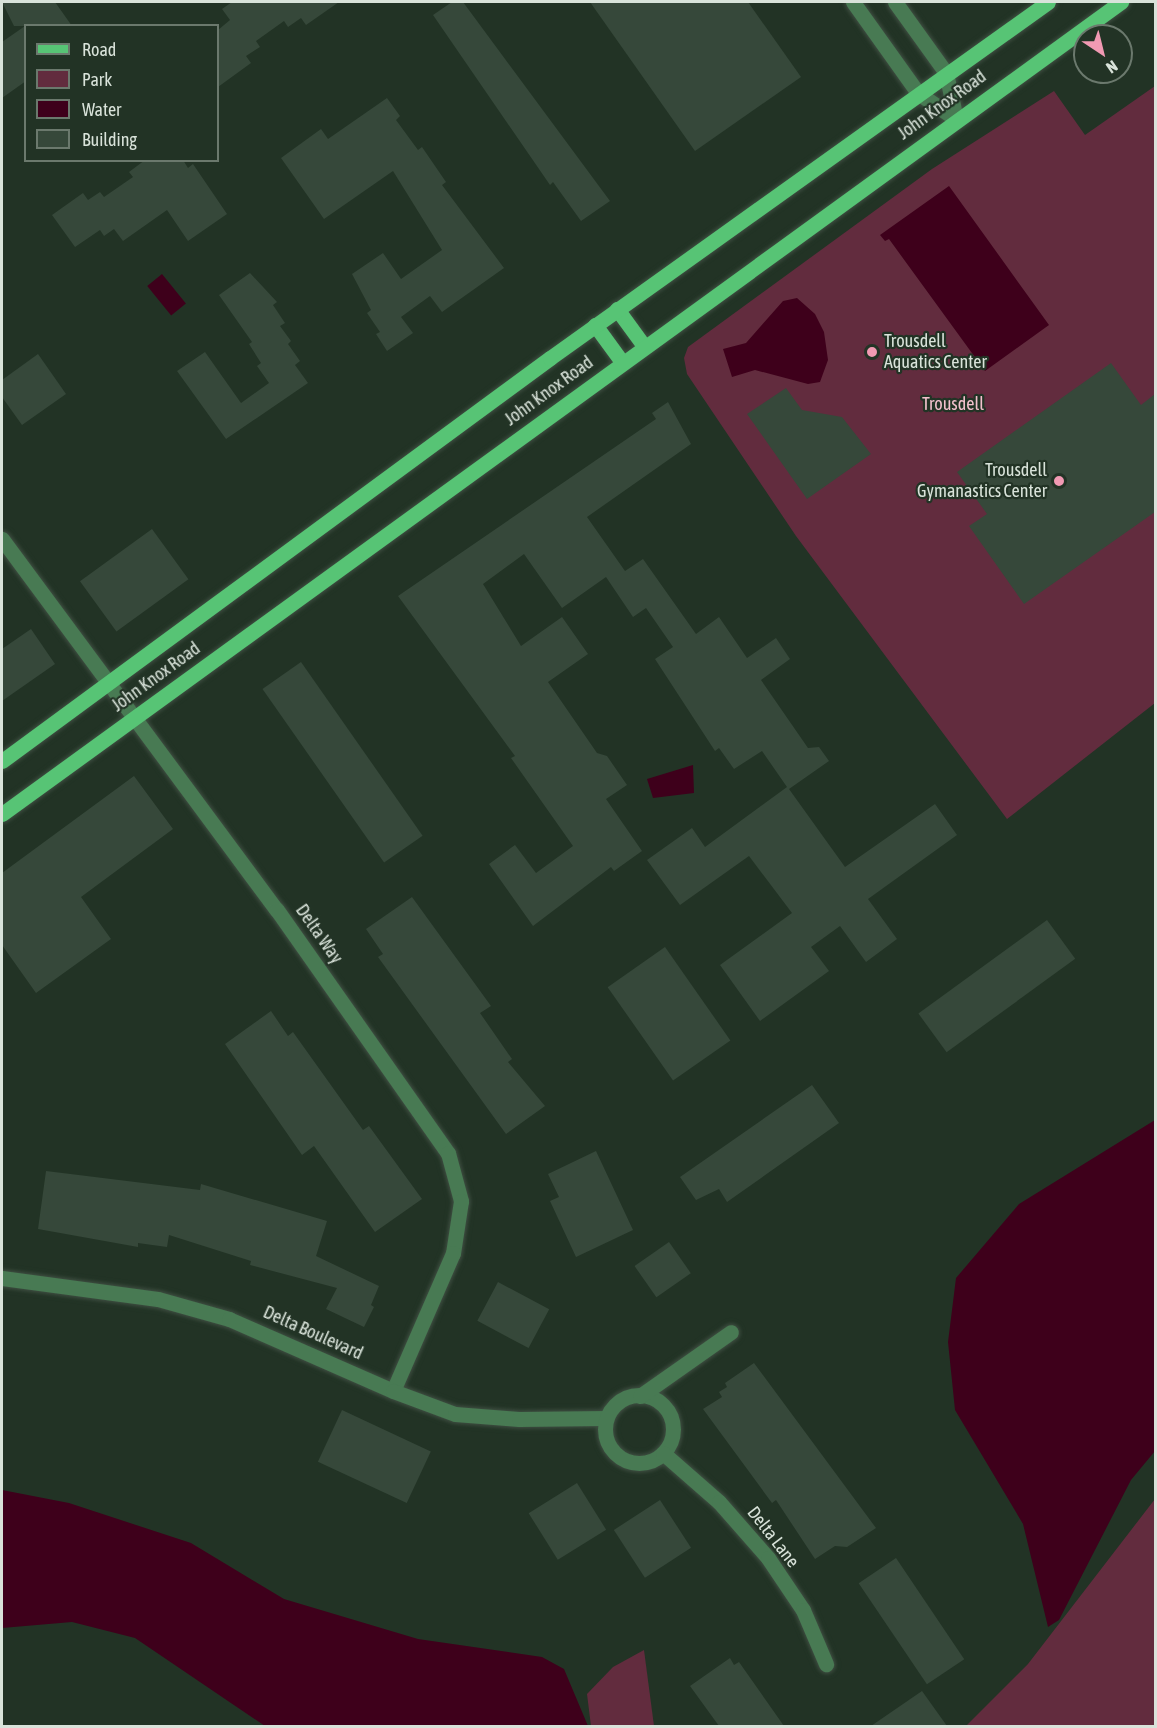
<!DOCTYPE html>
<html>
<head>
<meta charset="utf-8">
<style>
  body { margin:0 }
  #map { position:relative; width:1157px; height:1728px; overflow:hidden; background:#223325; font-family:"Asap Condensed",sans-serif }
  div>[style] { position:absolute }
  .green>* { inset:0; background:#622c3e }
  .water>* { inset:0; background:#3e001b; transform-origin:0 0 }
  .building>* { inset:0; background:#36483a; transform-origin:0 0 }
  .roads { filter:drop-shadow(0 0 2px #3f4f42) drop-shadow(0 0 2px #3f4f42) }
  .minor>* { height:15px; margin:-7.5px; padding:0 7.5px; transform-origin:7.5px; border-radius:7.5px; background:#487a53 }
  .minor>.ring { margin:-7.5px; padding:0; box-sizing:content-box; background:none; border:15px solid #487a53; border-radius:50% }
  .major>* { height:15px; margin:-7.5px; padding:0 7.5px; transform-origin:7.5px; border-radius:7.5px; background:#57c475 }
  .dots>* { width:16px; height:16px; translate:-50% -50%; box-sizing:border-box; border:3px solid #223325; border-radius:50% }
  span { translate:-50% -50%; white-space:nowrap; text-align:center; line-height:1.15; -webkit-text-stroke:4.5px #223325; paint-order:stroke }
  .street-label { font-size:18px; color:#d9e3da }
  .poi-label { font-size:18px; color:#d9e3da }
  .left { translate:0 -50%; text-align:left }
  .right { translate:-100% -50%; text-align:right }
  .park-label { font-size:18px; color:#f3c1cd }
  .frame { position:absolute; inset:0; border:3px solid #d9e3da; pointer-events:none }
  .legend { position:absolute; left:24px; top:24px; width:195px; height:138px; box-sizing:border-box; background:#223325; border:2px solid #6b796d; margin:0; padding:8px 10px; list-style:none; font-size:18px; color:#d9e3da }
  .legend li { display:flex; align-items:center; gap:12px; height:30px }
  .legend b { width:30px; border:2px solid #6b796d }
  .north { position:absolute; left:1073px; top:24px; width:60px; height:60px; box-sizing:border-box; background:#223325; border:2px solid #6b796d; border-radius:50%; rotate:145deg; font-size:16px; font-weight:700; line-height:24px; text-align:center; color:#d9e3da }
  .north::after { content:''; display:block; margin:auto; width:21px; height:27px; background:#f19ab3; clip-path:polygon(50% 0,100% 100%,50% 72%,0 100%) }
</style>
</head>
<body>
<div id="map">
  <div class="green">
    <div style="clip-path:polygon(1155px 86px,1155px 703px,1007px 819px,796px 536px,687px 374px,684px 358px,688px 347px,932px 169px,1054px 91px,1085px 135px)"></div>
    <div style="clip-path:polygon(1155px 1499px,1155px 1726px,966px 1726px,1028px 1664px)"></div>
    <div style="clip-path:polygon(644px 1650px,654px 1726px,591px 1726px,587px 1694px,613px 1667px)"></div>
  </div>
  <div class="water">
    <div style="clip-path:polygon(949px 186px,1049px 325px,985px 371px,889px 239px,885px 241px,880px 235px)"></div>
    <div style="left:162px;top:274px;width:38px;height:19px;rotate:51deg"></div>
    <div style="clip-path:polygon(797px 298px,815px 314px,824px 332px,828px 360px,820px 382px,808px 384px,755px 370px,732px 377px,723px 349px,746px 343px,783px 301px)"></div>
    <div style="clip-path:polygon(693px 765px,694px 793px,653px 798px,647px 779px)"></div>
    <div style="clip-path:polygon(1155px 1120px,1155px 1451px,1131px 1480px,1059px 1620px,1048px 1627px,1023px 1524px,955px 1410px,948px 1342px,956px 1278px,1019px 1204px)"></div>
    <div style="clip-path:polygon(2px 1490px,69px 1503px,191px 1543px,284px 1599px,418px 1639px,542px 1657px,564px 1669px,588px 1726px,265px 1726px,135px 1638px,72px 1622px,2px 1628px)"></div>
  </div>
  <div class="building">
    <div style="clip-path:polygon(2px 2px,55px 2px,72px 26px,26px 26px,26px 81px,2px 98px,2px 42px,25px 26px,14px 26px)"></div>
    <div style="clip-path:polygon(232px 2px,339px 2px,306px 25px,301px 18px,288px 27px,284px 21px,256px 41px,260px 47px,246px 56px,251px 63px,218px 87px,218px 30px,230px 20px,222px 9px)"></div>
    <div style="clip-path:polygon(452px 2px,463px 2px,610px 201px,581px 221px,553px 182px,550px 185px,433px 15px)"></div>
    <div style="clip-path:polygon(590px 2px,748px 2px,801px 77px,695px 151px)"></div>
    <div style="clip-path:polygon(387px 98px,400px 116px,396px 120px,418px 150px,422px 147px,446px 182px,442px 185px,504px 268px,442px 312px,430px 296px,401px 317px,413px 333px,387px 351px,376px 334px,380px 332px,367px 313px,371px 310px,352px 274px,383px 253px,401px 279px,442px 250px,393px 171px,324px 219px,281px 158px,321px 129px,328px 139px)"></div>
    <div style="clip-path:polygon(145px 160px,183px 160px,188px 168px,193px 164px,227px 214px,188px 241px,167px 210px,123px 241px,114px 229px,104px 236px,100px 230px,75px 247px,52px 215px,83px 193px,88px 200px,100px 192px,104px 197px,133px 177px,129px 172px)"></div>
    <div style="clip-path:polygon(250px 273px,277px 302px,273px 305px,285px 323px,280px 326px,291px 341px,288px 344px,300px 361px,295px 365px,308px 383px,226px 439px,177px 371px,205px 352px,241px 403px,269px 383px,257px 366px,261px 363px,249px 344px,252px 342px,219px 295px)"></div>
    <div style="clip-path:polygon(38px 354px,66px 394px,22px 425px,2px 397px,2px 380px)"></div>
    <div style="clip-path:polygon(1111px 363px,1141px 405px,1155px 394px,1155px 512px,1024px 604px,969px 526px,987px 514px,957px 472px)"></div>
    <div style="clip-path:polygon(786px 388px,802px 410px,842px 417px,871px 454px,807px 499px,747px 414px)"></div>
    <div style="clip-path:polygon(668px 402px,691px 444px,587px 517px,625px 571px,643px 559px,696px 634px,719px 617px,747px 658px,776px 638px,790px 659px,761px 680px,808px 748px,819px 747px,829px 761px,789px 789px,845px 867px,935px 804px,957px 835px,868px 899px,897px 939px,866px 962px,840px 926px,811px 947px,829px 971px,760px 1021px,720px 965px,792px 913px,749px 856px,680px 905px,647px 860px,692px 828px,705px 847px,787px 787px,762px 751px,734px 769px,719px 748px,715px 751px,655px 659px,673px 647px,646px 608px,633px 617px,606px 577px,562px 608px,524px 554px,483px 584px,521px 646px,562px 617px,588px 654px,548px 682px,597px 753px,607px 756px,627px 785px,606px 799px,642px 851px,614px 871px,611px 867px,533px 926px,489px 864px,515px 845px,536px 873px,573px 846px,511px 758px,515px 756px,398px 596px,656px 419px,652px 413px)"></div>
    <div style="left:152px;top:529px;width:62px;height:89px;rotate:54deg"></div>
    <div style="clip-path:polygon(31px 629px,55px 664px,2px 701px,2px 649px)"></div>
    <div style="left:301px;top:662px;width:212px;height:47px;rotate:55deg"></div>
    <div style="clip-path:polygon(134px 776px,173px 829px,81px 897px,111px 939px,36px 993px,2px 945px,2px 873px)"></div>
    <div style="clip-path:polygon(412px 897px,491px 1006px,480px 1013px,512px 1059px,508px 1062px,545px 1106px,506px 1134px,378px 957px,383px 954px,366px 929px)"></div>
    <div style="left:1047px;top:920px;width:48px;height:159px;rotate:54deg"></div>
    <div style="left:665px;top:947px;width:114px;height:70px;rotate:55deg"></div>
    <div style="clip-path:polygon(271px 1011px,288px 1036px,293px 1032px,363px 1130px,369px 1126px,422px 1199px,375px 1232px,314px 1146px,302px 1155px,225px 1044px)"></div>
    <div style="clip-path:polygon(812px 1085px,839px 1123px,727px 1202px,719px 1189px,696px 1200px,680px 1177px)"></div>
    <div style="clip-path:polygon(596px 1151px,633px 1230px,576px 1257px,550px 1201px,559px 1197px,548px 1174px)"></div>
    <div style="clip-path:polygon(46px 1171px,200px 1190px,201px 1184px,327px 1221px,316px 1256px,379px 1286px,371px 1305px,374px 1307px,364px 1327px,326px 1309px,337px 1288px,250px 1265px,251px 1261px,169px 1235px,167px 1247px,138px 1243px,138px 1247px,38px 1229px)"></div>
    <div style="left:669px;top:1242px;width:38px;height:42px;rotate:55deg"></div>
    <div style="left:498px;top:1282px;width:58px;height:44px;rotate:28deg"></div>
    <div style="clip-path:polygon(754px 1363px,876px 1528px,847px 1547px,835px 1546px,815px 1559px,776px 1500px,772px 1503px,703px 1409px,722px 1397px,719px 1392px,727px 1387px,725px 1383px)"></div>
    <div style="left:342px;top:1410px;width:98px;height:57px;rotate:25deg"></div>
    <div style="left:577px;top:1483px;width:55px;height:57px;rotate:58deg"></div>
    <div style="left:660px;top:1500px;width:57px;height:55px;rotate:57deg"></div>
    <div style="left:896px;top:1558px;width:122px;height:45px;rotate:56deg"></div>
    <div style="clip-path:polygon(730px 1658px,734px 1665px,739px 1662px,784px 1726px,719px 1726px,690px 1686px)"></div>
    <div style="clip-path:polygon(922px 1691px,947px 1726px,871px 1726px)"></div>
  </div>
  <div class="roads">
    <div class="minor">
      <div style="left:853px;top:2px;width:112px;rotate:54.5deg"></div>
      <div style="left:918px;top:93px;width:46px;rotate:34.4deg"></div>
      <div style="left:895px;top:2px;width:87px;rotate:54.3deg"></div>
      <div style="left:946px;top:73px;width:47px;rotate:77.7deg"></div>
      <div style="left:2px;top:539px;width:462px;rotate:53.5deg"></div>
      <div style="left:277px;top:910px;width:297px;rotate:54.9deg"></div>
      <div style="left:448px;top:1153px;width:50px;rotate:74.8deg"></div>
      <div style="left:461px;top:1201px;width:53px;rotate:98.7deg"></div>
      <div style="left:453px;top:1253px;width:150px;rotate:113.5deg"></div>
      <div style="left:2px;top:1278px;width:157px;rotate:7.7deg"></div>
      <div style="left:158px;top:1299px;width:74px;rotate:15.7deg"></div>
      <div style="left:229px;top:1319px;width:179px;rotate:23.7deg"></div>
      <div style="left:393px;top:1391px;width:66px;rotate:20.4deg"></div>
      <div style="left:455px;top:1414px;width:64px;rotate:4.5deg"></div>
      <div style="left:519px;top:1419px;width:87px;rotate:-0.7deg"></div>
      <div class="ring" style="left:605px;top:1395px;width:53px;height:53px"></div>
      <div style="left:640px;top:1396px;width:111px;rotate:-35.1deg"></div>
      <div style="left:663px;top:1453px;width:74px;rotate:41.2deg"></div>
      <div style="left:719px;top:1502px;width:74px;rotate:48.8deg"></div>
      <div style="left:768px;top:1558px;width:63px;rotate:56.1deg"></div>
      <div style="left:803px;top:1610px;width:59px;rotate:66.9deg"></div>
    </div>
    <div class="major">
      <div style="left:617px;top:309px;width:46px;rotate:53.9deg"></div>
      <div style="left:595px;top:325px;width:46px;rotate:53.9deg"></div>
      <div style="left:2px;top:761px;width:680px;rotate:-36.33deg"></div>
      <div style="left:550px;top:358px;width:612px;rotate:-35.56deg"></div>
      <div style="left:2px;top:814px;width:1383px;rotate:-35.97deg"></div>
    </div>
  </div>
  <div class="dots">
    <div style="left:872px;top:352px;background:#f19ab3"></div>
    <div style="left:1059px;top:481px;background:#f19ab3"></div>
  </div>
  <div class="street-label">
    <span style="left:942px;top:105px;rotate:-36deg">John Knox Road</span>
    <span style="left:549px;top:391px;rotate:-36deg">John Knox Road</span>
    <span style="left:156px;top:677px;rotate:-36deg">John Knox Road</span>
    <span style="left:319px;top:934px;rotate:55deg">Delta Way</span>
    <span style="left:313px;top:1333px;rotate:24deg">Delta Boulevard</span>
    <span style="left:773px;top:1537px;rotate:52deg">Delta Lane</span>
  </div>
  <div class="poi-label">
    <span class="left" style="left:884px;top:352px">Trousdell<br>Aquatics Center</span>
    <span class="right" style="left:1047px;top:481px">Trousdell<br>Gymanastics Center</span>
  </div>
  <div class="park-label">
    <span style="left:953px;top:404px">Trousdell</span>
  </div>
  <div class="frame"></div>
  <ul class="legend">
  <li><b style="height:8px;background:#57c475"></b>Road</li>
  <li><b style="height:16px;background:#622c3e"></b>Park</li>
  <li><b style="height:16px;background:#3e001b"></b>Water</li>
  <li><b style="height:16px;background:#36483a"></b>Building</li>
  </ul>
  <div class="north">N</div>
</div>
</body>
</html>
